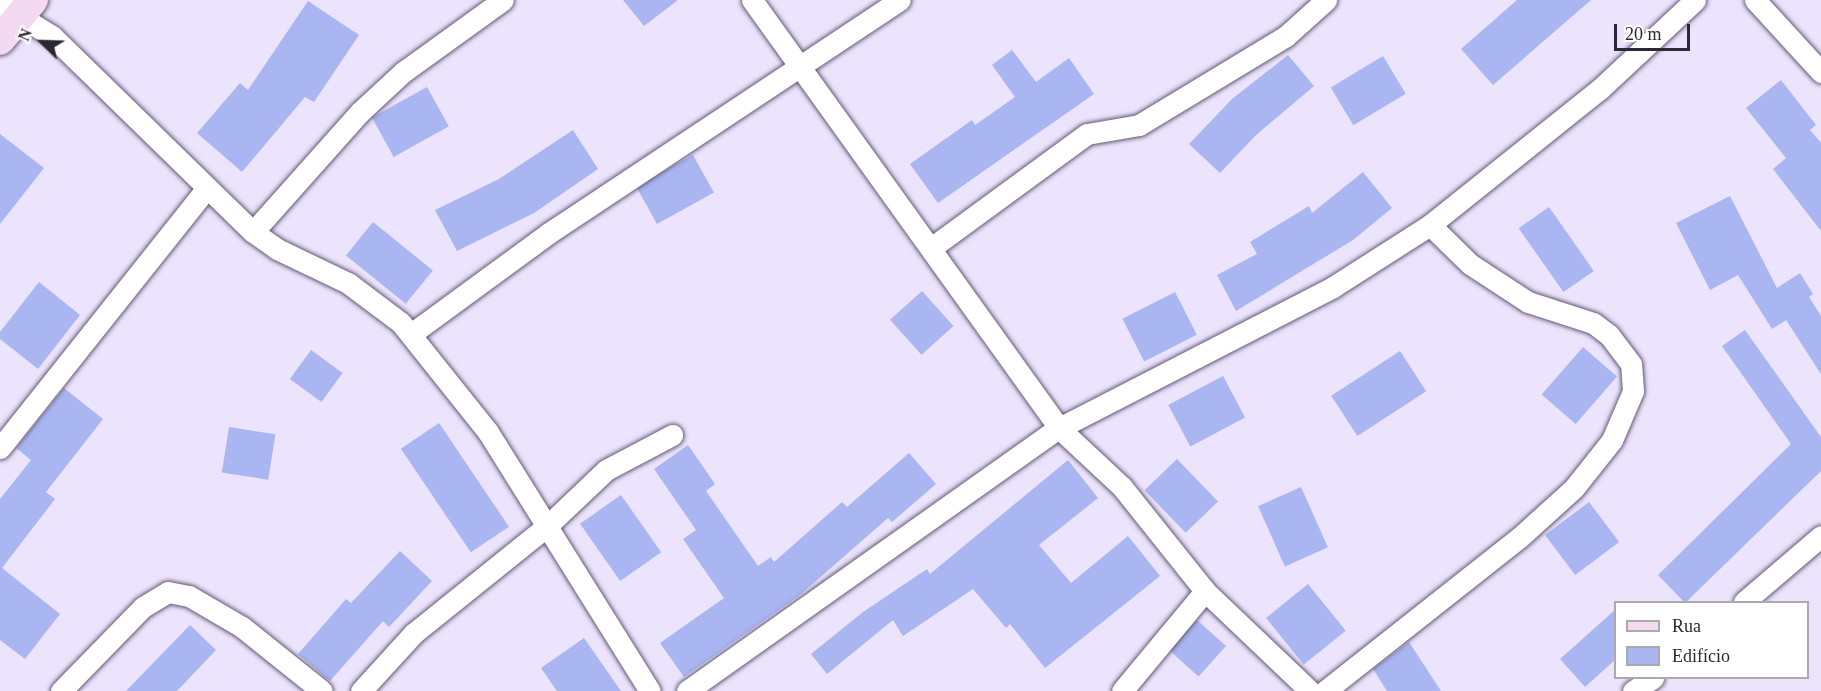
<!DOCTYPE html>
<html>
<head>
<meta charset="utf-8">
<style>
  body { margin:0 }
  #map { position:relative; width:1821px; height:691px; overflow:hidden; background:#ece3fd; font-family:Georgia,serif }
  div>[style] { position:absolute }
  .building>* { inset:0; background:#a9b6f2; transform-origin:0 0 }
  .roads { filter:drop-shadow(0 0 2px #645975) drop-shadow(0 0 2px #645975) }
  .street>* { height:21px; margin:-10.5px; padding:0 10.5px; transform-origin:10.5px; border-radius:10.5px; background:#fff }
  .secondary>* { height:30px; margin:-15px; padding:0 15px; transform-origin:15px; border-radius:15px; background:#f3daf1 }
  span { translate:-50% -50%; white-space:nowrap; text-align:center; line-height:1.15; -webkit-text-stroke:4.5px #fff; paint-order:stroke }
  .legend { position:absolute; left:1614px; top:601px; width:195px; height:78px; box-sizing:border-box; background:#fff; border:2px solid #aba9ad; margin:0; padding:8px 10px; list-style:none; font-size:18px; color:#2c2733 }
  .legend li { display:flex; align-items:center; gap:12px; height:30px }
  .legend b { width:30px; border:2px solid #aba9ad }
  .north { position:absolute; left:12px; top:12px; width:60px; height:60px; -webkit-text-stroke:4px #fff; paint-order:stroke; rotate:293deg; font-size:16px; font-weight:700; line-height:24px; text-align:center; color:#2c2733 }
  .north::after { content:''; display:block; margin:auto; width:21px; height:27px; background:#2c2733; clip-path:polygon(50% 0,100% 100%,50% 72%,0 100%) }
  .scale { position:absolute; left:1614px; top:24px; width:76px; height:27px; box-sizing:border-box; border:3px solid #2c2733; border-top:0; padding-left:8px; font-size:18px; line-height:21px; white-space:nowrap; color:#2c2733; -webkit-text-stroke:4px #fff; paint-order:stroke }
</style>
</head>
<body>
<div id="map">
  <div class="building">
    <div style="clip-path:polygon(623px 0,678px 0,644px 26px)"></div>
    <div style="clip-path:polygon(1517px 0,1591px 0,1493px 85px,1461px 49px)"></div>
    <div style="clip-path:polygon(308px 1px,359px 35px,314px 102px,305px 97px,242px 172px,197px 133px,240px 83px,248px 90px)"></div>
    <div style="clip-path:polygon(1012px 50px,1036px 82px,1069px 58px,1094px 94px,938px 203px,910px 164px,972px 120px,975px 125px,1015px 97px,992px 65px)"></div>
    <div style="clip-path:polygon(1288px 55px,1314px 86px,1255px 136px,1220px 173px,1189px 144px,1232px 99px)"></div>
    <div style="left:1383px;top:56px;width:44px;height:61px;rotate:59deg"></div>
    <div style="clip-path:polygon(1781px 80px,1816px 125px,1810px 130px,1821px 143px,1821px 231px,1773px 169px,1786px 158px,1746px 108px)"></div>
    <div style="left:427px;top:87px;width:45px;height:63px;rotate:61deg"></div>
    <div style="clip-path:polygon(573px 130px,598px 169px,534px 213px,457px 251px,435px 210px,499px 179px)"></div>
    <div style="clip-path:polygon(0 134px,44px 168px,0 224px)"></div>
    <div style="left:693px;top:155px;width:43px;height:65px;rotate:61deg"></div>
    <div style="clip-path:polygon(1363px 172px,1392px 208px,1353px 240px,1236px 311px,1217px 275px,1257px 254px,1250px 242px,1309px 206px,1312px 213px)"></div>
    <div style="clip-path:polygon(1730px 196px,1777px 288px,1800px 273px,1813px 294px,1809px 297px,1821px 316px,1821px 374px,1786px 320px,1772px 329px,1738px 275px,1710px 290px,1676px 223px)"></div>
    <div style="left:1549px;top:207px;width:78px;height:37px;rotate:55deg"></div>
    <div style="left:373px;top:222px;width:77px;height:43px;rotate:39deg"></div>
    <div style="clip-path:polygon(39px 282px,80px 315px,38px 369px,0 339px,0 332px)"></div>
    <div style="left:922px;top:291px;width:47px;height:43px;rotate:48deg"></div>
    <div style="left:1175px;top:292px;width:48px;height:59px;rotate:63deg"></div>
    <div style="clip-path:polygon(1745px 330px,1821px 437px,1821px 471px,1685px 603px,1658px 575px,1791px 444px,1722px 346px)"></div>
    <div style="left:1583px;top:347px;width:45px;height:63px;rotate:41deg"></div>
    <div style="left:311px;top:350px;width:39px;height:36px;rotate:36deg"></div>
    <div style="left:1400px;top:351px;width:48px;height:82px;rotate:57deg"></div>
    <div style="left:1223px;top:376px;width:47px;height:62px;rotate:62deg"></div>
    <div style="clip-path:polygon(64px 388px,103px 419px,46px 492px,55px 499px,2px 568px,60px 614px,25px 659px,0 640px,0 499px,31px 460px,16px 448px)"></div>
    <div style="left:439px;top:423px;width:125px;height:46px;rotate:56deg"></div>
    <div style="left:229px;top:427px;width:47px;height:46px;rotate:9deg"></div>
    <div style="clip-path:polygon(688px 445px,715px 484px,706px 491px,758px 566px,771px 557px,774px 562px,842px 502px,847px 507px,909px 453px,936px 484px,892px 522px,888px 518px,800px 595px,684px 677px,660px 643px,724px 598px,683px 539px,696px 530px,654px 469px)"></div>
    <div style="left:1177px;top:459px;width:59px;height:45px;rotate:46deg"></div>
    <div style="clip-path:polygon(1068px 460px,1098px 498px,1039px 545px,1071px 583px,1128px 536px,1160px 576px,1045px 668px,1010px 624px,1006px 628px,973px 589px,903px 636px,893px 620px,827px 674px,811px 654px,863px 612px,927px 569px,930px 574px)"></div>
    <div style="left:1301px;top:487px;width:66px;height:47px;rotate:66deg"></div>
    <div style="left:621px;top:495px;width:70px;height:50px;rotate:55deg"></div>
    <div style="left:1589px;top:502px;width:50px;height:55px;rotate:53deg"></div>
    <div style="clip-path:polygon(400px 551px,432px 581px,389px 627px,383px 621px,330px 681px,298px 654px,346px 599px,351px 603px)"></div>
    <div style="left:1308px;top:584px;width:60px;height:54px;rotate:51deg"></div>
    <div style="clip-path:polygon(1616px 609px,1616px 659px,1585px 687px,1560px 659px)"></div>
    <div style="left:1197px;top:620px;width:39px;height:41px;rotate:42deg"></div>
    <div style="clip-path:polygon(190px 625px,216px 650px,177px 691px,126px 691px)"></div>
    <div style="clip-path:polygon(584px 638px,621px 691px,557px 691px,541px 668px)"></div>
    <div style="clip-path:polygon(1409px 642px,1441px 691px,1387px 691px,1373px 669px)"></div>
  </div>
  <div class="roads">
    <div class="street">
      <div style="left:752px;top:0;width:527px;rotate:54.35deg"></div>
      <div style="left:1059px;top:428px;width:86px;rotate:43.1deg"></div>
      <div style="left:1122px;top:487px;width:133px;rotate:51.4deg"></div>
      <div style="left:1205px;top:591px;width:145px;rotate:43.6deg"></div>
      <div style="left:1755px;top:0;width:98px;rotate:47.5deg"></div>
      <div style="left:0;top:4px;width:61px;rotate:31.6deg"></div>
      <div style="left:52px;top:36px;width:281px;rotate:44.3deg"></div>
      <div style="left:253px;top:232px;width:29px;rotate:35deg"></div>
      <div style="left:277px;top:249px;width:79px;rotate:25.6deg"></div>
      <div style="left:348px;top:283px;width:66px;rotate:37deg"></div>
      <div style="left:401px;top:323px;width:139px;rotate:51.4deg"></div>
      <div style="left:488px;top:432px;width:305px;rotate:58deg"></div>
      <div style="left:253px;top:232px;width:161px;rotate:-48.3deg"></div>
      <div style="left:360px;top:112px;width:59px;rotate:-42.9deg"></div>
      <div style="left:403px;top:72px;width:123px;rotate:-35.8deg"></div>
      <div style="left:931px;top:248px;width:193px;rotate:-36.2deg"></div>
      <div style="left:1087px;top:134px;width:53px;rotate:-9.8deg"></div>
      <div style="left:1139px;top:125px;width:172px;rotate:-31.2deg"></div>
      <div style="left:1286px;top:36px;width:54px;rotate:-42deg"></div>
      <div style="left:411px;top:334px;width:171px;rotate:-36.2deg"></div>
      <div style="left:549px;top:233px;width:421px;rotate:-33.6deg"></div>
      <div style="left:0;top:448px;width:331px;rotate:-51.5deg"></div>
      <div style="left:1744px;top:602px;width:101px;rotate:-40.6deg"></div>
      <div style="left:61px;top:691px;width:117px;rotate:-45.7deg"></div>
      <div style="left:143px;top:607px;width:29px;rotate:-31deg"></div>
      <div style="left:168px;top:592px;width:21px;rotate:11deg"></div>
      <div style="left:189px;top:596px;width:61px;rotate:30.3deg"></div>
      <div style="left:242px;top:627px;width:102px;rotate:38.7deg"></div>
      <div style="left:361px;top:691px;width:79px;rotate:-47.6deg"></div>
      <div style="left:414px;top:633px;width:169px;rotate:-38.8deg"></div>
      <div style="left:546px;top:527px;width:83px;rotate:-43.5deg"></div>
      <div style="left:606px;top:470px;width:75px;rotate:-27.9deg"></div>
      <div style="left:687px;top:691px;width:456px;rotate:-35.3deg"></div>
      <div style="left:1059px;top:428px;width:308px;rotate:-27.2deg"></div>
      <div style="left:1333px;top:287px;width:115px;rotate:-32.6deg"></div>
      <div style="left:1430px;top:225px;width:218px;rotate:-38.7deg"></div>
      <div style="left:1600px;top:89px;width:130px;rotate:-43.1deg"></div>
      <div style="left:1122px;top:691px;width:130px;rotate:-50.3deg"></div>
      <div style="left:1325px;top:691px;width:248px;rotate:-38.3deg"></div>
      <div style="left:1520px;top:537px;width:73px;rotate:-42.2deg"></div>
      <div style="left:1574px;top:488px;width:61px;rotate:-51.6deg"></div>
      <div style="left:1612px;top:440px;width:53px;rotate:-66.8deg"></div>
      <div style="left:1633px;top:391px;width:27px;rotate:-94deg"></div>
      <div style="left:1631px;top:364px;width:36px;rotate:-127deg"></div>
      <div style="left:1609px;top:335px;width:20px;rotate:-143deg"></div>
      <div style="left:1593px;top:323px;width:68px;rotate:-162.1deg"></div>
      <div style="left:1528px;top:302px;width:69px;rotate:-146.8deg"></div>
      <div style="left:1470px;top:264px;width:56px;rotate:-135.7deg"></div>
      <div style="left:1633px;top:691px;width:24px;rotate:-33deg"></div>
    </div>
    <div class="secondary">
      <div style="left:0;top:40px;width:52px;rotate:-50.5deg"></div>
    </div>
  </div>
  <ul class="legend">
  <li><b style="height:8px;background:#f3daf1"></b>Rua</li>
  <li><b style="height:16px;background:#a9b6f2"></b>Edifício</li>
  </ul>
  <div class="north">N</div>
  <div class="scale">20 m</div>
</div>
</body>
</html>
